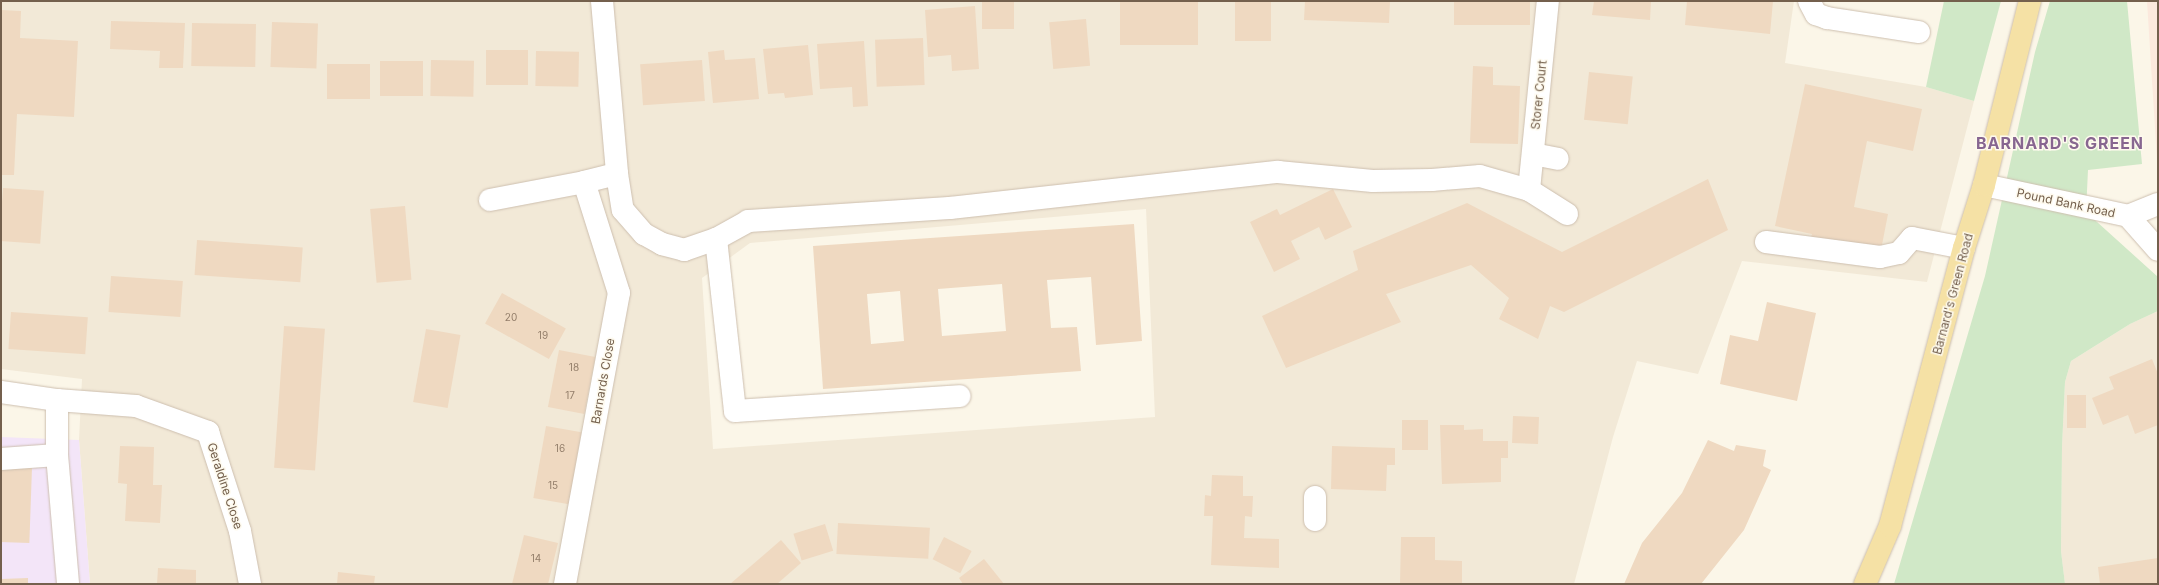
<!DOCTYPE html>
<html>
<head>
<meta charset="utf-8">
<style>
  body { margin:0 }
  #map { position:relative; width:2159px; height:585px; overflow:hidden; background:#fbf6e8; font-family:Inter,sans-serif }
  div>[style] { position:absolute }
  [style*='--x'] { left:calc(var(--x)*1px); top:calc(var(--y)*1px); width:calc(var(--w)*1px); rotate:calc(var(--a)*1deg) }
  .residential>* { inset:0; background:#f2e9d7 }
  .commercial>* { inset:0; background:#fbe9dd }
  .education>* { inset:0; background:#f3e5f8 }
  .green>* { inset:0; background:#d0e8c7 }
  .building>* { inset:0; background:#efd9c1; transform-origin:0 0 }
  .roads { filter:drop-shadow(0 0 1px #cdbfaf) drop-shadow(0 0 1px #cdbfaf) }
  .minor>* { height:22px; margin:-11px; padding:0 11px; transform-origin:11px; border-radius:11px; background:#fff }
  .major>* { height:22px; margin:-11px; padding:0 11px; transform-origin:11px; border-radius:11px; background:#f5e1a5 }
  span { translate:-50% -50%; white-space:nowrap; text-align:center; line-height:1.15; -webkit-text-stroke:3px #fefaee; paint-order:stroke }
  .number-label { font-size:10px; color:#937e6a }
  .number-label span { -webkit-text-stroke-width:0 }
  .street-label { font-size:12px; color:#74604d }
  .district-label { font-size:16px; color:#876690; font-weight:700; letter-spacing:1px }
  .frame { position:absolute; inset:0; border:2px solid #74604d; pointer-events:none }
</style>
</head>
<body>
<div id="map">
  <div class="residential">
    <i style="clip-path:polygon(evenodd,1px 1px,1794px 1px,1785px 63px,1926px 87px,1974px 101px,1927px 282px,1742px 261px,1698px 374px,1637px 361px,1613px 437px,1574px 584px,90px 584px,79px 440px,82px 379px,1px 369px,1px 1px,1146px 209px,1155px 417px,713px 449px,702px 278px,750px 243px,1146px 209px)"></i>
    <i style="clip-path:polygon(2158px 311px,2158px 584px,2065px 584px,2061px 551px,2062px 447px,2065px 382px,2071px 361px,2130px 324px)"></i>
  </div>
  <div class="commercial">
    <i style="clip-path:polygon(2147px 1px,2158px 1px,2158px 176px)"></i>
  </div>
  <div class="education">
    <i style="clip-path:polygon(1px 437px,79px 440px,90px 584px,1px 584px)"></i>
  </div>
  <div class="green">
    <i style="clip-path:polygon(1944px 1px,2001px 1px,1974px 101px,1926px 87px)"></i>
    <i style="clip-path:polygon(2050px 1px,2127px 1px,2142px 164px,2088px 170px,2086px 212px,2158px 277px,2158px 311px,2130px 324px,2071px 361px,2065px 382px,2062px 447px,2061px 551px,2065px 584px,1894px 584px,1985px 276px,2035px 52px)"></i>
  </div>
  <div class="building">
    <i style="left:982px;top:1px;width:32px;height:28px"></i>
    <i style="left:1120px;top:1px;width:78px;height:44px"></i>
    <i style="left:1235px;top:1px;width:36px;height:40px"></i>
    <i style="clip-path:polygon(1305px 1px,1390px 1px,1389px 23px,1304px 20px)"></i>
    <i style="left:1454px;top:1px;width:76px;height:24px"></i>
    <i style="clip-path:polygon(1594px 1px,1651px 1px,1650px 20px,1592px 15px)"></i>
    <i style="clip-path:polygon(1687px 1px,1773px 1px,1770px 34px,1685px 25px)"></i>
    <i style="clip-path:polygon(975px 6px,979px 69px,952px 71px,951px 55px,928px 57px,925px 10px)"></i>
    <i style="clip-path:polygon(1px 10px,21px 11px,20px 38px,78px 41px,74px 117px,17px 114px,14px 175px,1px 175px)"></i>
    <i style="left:1086px;top:19px;width:47px;height:37px;rotate:85deg"></i>
    <i style="clip-path:polygon(111px 21px,185px 23px,183px 68px,159px 68px,160px 51px,110px 49px)"></i>
    <i style="left:272px;top:22px;width:46px;height:45px;rotate:2deg"></i>
    <i style="left:192px;top:23px;width:64px;height:43px;rotate:1deg"></i>
    <i style="left:923px;top:38px;width:47px;height:48px;rotate:88deg"></i>
    <i style="clip-path:polygon(864px 41px,868px 106px,853px 107px,852px 87px,820px 89px,817px 44px)"></i>
    <i style="clip-path:polygon(808px 45px,813px 95px,785px 98px,784px 93px,768px 94px,763px 49px)"></i>
    <i style="left:486px;top:50px;width:42px;height:35px"></i>
    <i style="clip-path:polygon(724px 50px,725px 60px,755px 58px,759px 99px,713px 103px,708px 52px)"></i>
    <i style="left:536px;top:51px;width:43px;height:35px;rotate:1deg"></i>
    <i style="left:431px;top:60px;width:43px;height:36px;rotate:1deg"></i>
    <i style="left:702px;top:60px;width:41px;height:62px;rotate:86deg"></i>
    <i style="left:380px;top:61px;width:43px;height:35px"></i>
    <i style="left:327px;top:64px;width:43px;height:35px"></i>
    <i style="clip-path:polygon(1473px 66px,1493px 67px,1493px 85px,1520px 86px,1518px 144px,1470px 143px)"></i>
    <i style="left:1589px;top:72px;width:44px;height:48px;rotate:6deg"></i>
    <i style="clip-path:polygon(1805px 84px,1922px 109px,1913px 151px,1867px 141px,1854px 207px,1888px 214px,1881px 250px,1810px 241px,1812px 234px,1775px 226px)"></i>
    <i style="clip-path:polygon(1708px 179px,1728px 230px,1564px 312px,1550px 306px,1538px 339px,1499px 319px,1509px 298px,1471px 265px,1386px 294px,1401px 322px,1286px 368px,1262px 316px,1358px 270px,1353px 251px,1467px 203px,1562px 252px)"></i>
    <i style="left:3px;top:188px;width:41px;height:53px;rotate:4deg"></i>
    <i style="clip-path:polygon(1333px 189px,1352px 227px,1325px 240px,1319px 227px,1291px 241px,1300px 259px,1274px 272px,1250px 222px,1277px 209px,1280px 215px)"></i>
    <i style="left:405px;top:206px;width:74px;height:35px;rotate:85deg"></i>
    <i style="clip-path:polygon(evenodd,1134px 224px,1142px 341px,1096px 345px,1091px 277px,1047px 280px,1051px 328px,1077px 327px,1081px 371px,823px 389px,813px 246px,1134px 224px,1002px 284px,1006px 331px,942px 336px,938px 289px,1002px 284px,1134px 224px,900px 291px,904px 341px,871px 344px,867px 294px,900px 291px)"></i>
    <i style="left:197px;top:240px;width:106px;height:35px;rotate:4deg"></i>
    <i style="left:111px;top:276px;width:72px;height:36px;rotate:4deg"></i>
    <i style="left:502px;top:293px;width:73px;height:35px;rotate:29deg"></i>
    <i style="clip-path:polygon(1767px 302px,1816px 313px,1797px 401px,1720px 384px,1730px 335px,1758px 341px)"></i>
    <i style="left:11px;top:312px;width:77px;height:37px;rotate:4deg"></i>
    <i style="left:284px;top:326px;width:41px;height:142px;rotate:4deg"></i>
    <i style="left:426px;top:329px;width:35px;height:74px;rotate:10deg"></i>
    <i style="left:559px;top:350px;width:37px;height:58px;rotate:11deg"></i>
    <i style="clip-path:polygon(2152px 359px,2158px 374px,2158px 425px,2135px 434px,2128px 415px,2103px 425px,2092px 398px,2114px 389px,2109px 377px)"></i>
    <i style="left:2067px;top:395px;width:19px;height:33px"></i>
    <i style="left:1513px;top:416px;width:26px;height:27px;rotate:2deg"></i>
    <i style="left:1402px;top:420px;width:26px;height:30px"></i>
    <i style="clip-path:polygon(1440px 425px,1464px 425px,1464px 430px,1483px 429px,1483px 441px,1508px 441px,1508px 458px,1501px 458px,1501px 482px,1442px 484px)"></i>
    <i style="left:546px;top:426px;width:36px;height:73px;rotate:10deg"></i>
    <i style="clip-path:polygon(1708px 440px,1734px 451px,1736px 445px,1766px 450px,1763px 466px,1771px 470px,1744px 530px,1701px 584px,1624px 584px,1642px 543px,1682px 493px)"></i>
    <i style="clip-path:polygon(120px 446px,154px 447px,153px 485px,162px 485px,160px 523px,125px 521px,127px 484px,118px 483px)"></i>
    <i style="clip-path:polygon(1332px 446px,1395px 448px,1395px 465px,1387px 465px,1386px 491px,1331px 489px)"></i>
    <i style="left:1px;top:467px;width:31px;height:75px;rotate:2deg"></i>
    <i style="clip-path:polygon(1212px 475px,1243px 476px,1243px 496px,1253px 496px,1252px 517px,1245px 516px,1244px 538px,1279px 539px,1279px 568px,1211px 565px,1213px 516px,1204px 516px,1205px 495px,1211px 496px)"></i>
    <i style="left:838px;top:523px;width:92px;height:31px;rotate:3deg"></i>
    <i style="left:825px;top:524px;width:28px;height:33px;rotate:73deg"></i>
    <i style="clip-path:polygon(524px 535px,558px 543px,548px 584px,512px 584px)"></i>
    <i style="left:944px;top:537px;width:31px;height:25px;rotate:27deg"></i>
    <i style="clip-path:polygon(1401px 537px,1435px 537px,1435px 560px,1462px 561px,1462px 584px,1400px 584px)"></i>
    <i style="clip-path:polygon(781px 540px,801px 563px,777px 584px,730px 584px)"></i>
    <i style="clip-path:polygon(2158px 558px,2158px 584px,2100px 584px,2098px 567px)"></i>
    <i style="clip-path:polygon(984px 559px,1004px 584px,963px 584px,959px 578px)"></i>
    <i style="clip-path:polygon(158px 568px,196px 570px,196px 584px,157px 584px)"></i>
    <i style="clip-path:polygon(338px 572px,375px 576px,374px 584px,337px 584px)"></i>
    <i style="clip-path:polygon(28px 578px,28px 584px,1px 584px,1px 579px)"></i>
  </div>
  <div class="roads">
    <div class="minor">
      <i style="--x:602;--y:1;--w:174;--a:85"></i>
      <i style="--x:617;--y:174;--w:36;--a:81"></i>
      <i style="--x:623;--y:210;--w:32;--a:49"></i>
      <i style="--x:644;--y:234;--w:21;--a:29"></i>
      <i style="--x:662;--y:244;--w:23;--a:15"></i>
      <i style="--x:684;--y:250;--w:34;--a:-19"></i>
      <i style="--x:716;--y:239;--w:37;--a:-29"></i>
      <i style="--x:748;--y:221;--w:202;--a:-3.7"></i>
      <i style="--x:950;--y:208;--w:330;--a:-6.3"></i>
      <i style="--x:1278;--y:172;--w:95;--a:5.4"></i>
      <i style="--x:1373;--y:181;--w:59;--a:-1"></i>
      <i style="--x:1432;--y:180;--w:48;--a:-4.8"></i>
      <i style="--x:1480;--y:176;--w:51;--a:15.9"></i>
      <i style="--x:1529;--y:190;--w:45;--a:32.3"></i>
      <i style="--x:1809;--y:1;--w:15;--a:62"></i>
      <i style="--x:1816;--y:14;--w:12;--a:20"></i>
      <i style="--x:1827;--y:18;--w:93;--a:8.7"></i>
      <i style="--x:1533;--y:154;--w:25;--a:11"></i>
      <i style="--x:1984;--y:185;--w:147;--a:12.1"></i>
      <i style="--x:2128;--y:216;--w:45;--a:48.6"></i>
      <i style="--x:1529;--y:190;--w:190;--a:-84.3"></i>
      <i style="--x:490;--y:200;--w:96;--a:-10.8"></i>
      <i style="--x:2128;--y:216;--w:32;--a:-22"></i>
      <i style="--x:716;--y:239;--w:173;--a:83.7"></i>
      <i style="--x:735;--y:411;--w:225;--a:-3.8"></i>
      <i style="--x:1766;--y:242;--w:115;--a:7.5"></i>
      <i style="--x:1880;--y:257;--w:19;--a:-12"></i>
      <i style="--x:1899;--y:253;--w:20;--a:-49"></i>
      <i style="--x:1912;--y:238;--w:53;--a:10.9"></i>
      <i style="--x:1;--y:392;--w:57;--a:8.1"></i>
      <i style="--x:57;--y:400;--w:79;--a:4.3"></i>
      <i style="--x:136;--y:406;--w:77;--a:19.9"></i>
      <i style="--x:208;--y:432;--w:104;--a:72.1"></i>
      <i style="--x:240;--y:531;--w:54;--a:79.3"></i>
      <i style="--x:57;--y:400;--w:55;--a:90"></i>
      <i style="--x:57;--y:455;--w:129;--a:85.1"></i>
      <i style="--x:1;--y:459;--w:56;--a:-4.1"></i>
      <i style="--x:1315;--y:497;--w:23;--a:90"></i>
      <i style="--x:565;--y:584;--w:296;--a:-79.5"></i>
      <i style="--x:619;--y:293;--w:116;--a:-107.5"></i>
      <i style="--x:584;--y:182;--w:34;--a:-14"></i>
    </div>
    <div class="major">
      <i style="--x:1865;--y:584;--w:63;--a:-66.7"></i>
      <i style="--x:1890;--y:526;--w:288;--a:-75.1"></i>
      <i style="--x:1964;--y:248;--w:66;--a:-72.4"></i>
      <i style="--x:1984;--y:185;--w:190;--a:-76"></i>
    </div>
  </div>
  <div class="number-label">
    <span style="left:511px;top:318px">20</span>
    <span style="left:543px;top:336px">19</span>
    <span style="left:574px;top:368px">18</span>
    <span style="left:570px;top:396px">17</span>
    <span style="left:560px;top:449px">16</span>
    <span style="left:553px;top:486px">15</span>
    <span style="left:536px;top:559px">14</span>
  </div>
  <div class="street-label">
    <span style="left:1539px;top:95px;rotate:-84deg">Storer Court</span>
    <span style="left:2066px;top:203px;rotate:12deg">Pound Bank Road</span>
    <span style="left:1953px;top:294px;rotate:-75deg">Barnard's Green Road</span>
    <span style="left:603px;top:381px;rotate:-80deg">Barnards Close</span>
    <span style="left:225px;top:486px;rotate:72deg">Geraldine Close</span>
  </div>
  <div class="district-label">
    <span style="left:2060px;top:143px">BARNARD'S GREEN</span>
  </div>
  <div class="frame"></div>
</div>
</body>
</html>
